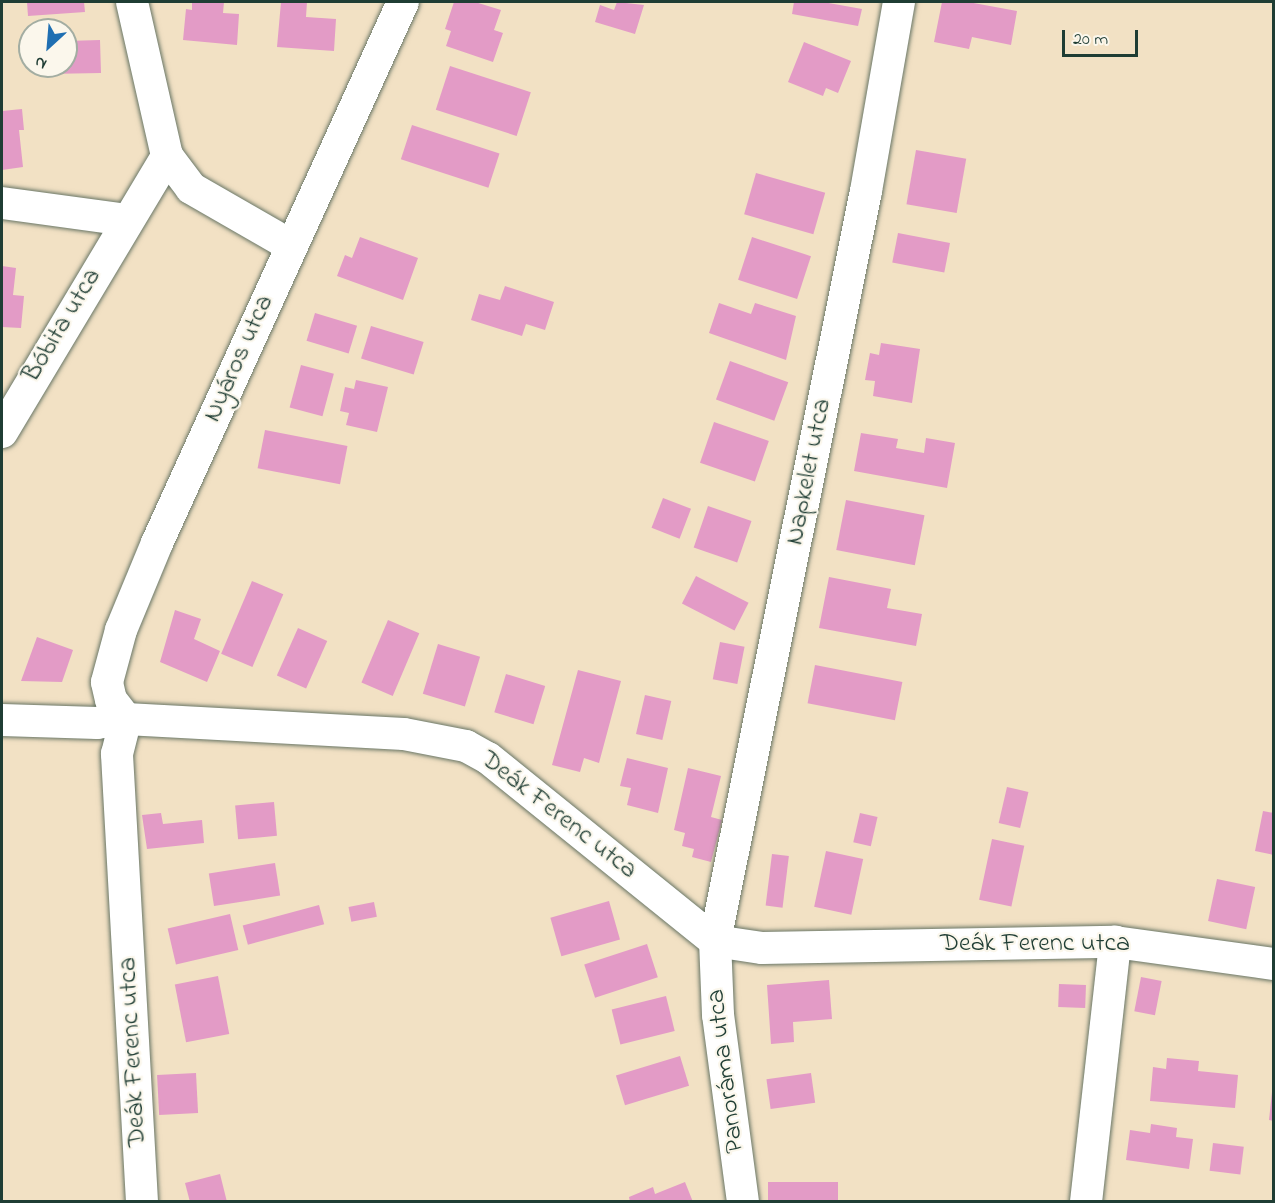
<!DOCTYPE html>
<html>
<head>
<meta charset="utf-8">
<style>
  body { margin:0 }
  #map { position:relative; width:1275px; height:1203px; overflow:hidden; background:#f2e1c4; font-family:"Indie Flower",sans-serif }
  div>[style] { position:absolute }
  [style*='--x'] { left:calc(var(--x)*1px); top:calc(var(--y)*1px); width:calc(var(--w)*1px); rotate:calc(var(--a)*1deg) }
  .building>* { inset:0; background:#e39bc6; transform-origin:0 0 }
  .roads { filter:drop-shadow(0 0 2px #697666) drop-shadow(0 0 2px #697666) }
  .minor>* { height:32px; margin:-16px; padding:0 16px; transform-origin:16px; border-radius:16px; background:#fff }
  span { translate:-50% -50%; white-space:nowrap; text-align:center; line-height:1.15; -webkit-text-stroke:4.5px #fbf7ec; paint-order:stroke }
  .street-label { font-size:26px; color:#1f3d34 }
  .frame { position:absolute; inset:0; border:3px solid #1f3d34; pointer-events:none }
  .north { position:absolute; left:18px; top:18px; width:60px; height:60px; box-sizing:border-box; background:#fbf7ec; border:2px solid #a3ada2; border-radius:50%; rotate:206deg; font-size:16px; font-weight:700; line-height:24px; text-align:center; color:#1f3d34 }
  .north::after { content:''; display:block; margin:auto; width:21px; height:27px; background:#1f6fb2; clip-path:polygon(50% 0,100% 100%,50% 72%,0 100%) }
  .scale { position:absolute; left:1062px; top:30px; width:76px; height:27px; box-sizing:border-box; border:3px solid #1f3d34; border-top:0; padding-left:8px; font-size:18px; line-height:21px; white-space:nowrap; color:#1f3d34; -webkit-text-stroke:4px #fbf7ec; paint-order:stroke }
</style>
</head>
<body>
<div id="map">
  <div class="building">
    <i style="clip-path:polygon(27px 2px,84px 2px,85px 12px,28px 16px)"></i>
    <i style="clip-path:polygon(192px 2px,224px 2px,223px 13px,239px 14px,237px 45px,183px 40px,186px 9px,192px 10px)"></i>
    <i style="clip-path:polygon(281px 2px,307px 2px,306px 17px,336px 19px,334px 51px,277px 47px)"></i>
    <i style="clip-path:polygon(454px 2px,475px 2px,501px 10px,494px 30px,503px 33px,493px 62px,446px 46px,451px 31px,445px 29px)"></i>
    <i style="clip-path:polygon(617px 2px,644px 5px,635px 34px,595px 22px,600px 5px,614px 10px)"></i>
    <i style="clip-path:polygon(794px 2px,823px 2px,862px 9px,858px 26px,792px 14px)"></i>
    <i style="clip-path:polygon(942px 2px,968px 2px,1017px 11px,1011px 45px,972px 37px,969px 49px,934px 42px)"></i>
    <i style="clip-path:polygon(100px 40px,101px 73px,47px 74px,47px 66px,66px 66px,66px 41px)"></i>
    <i style="clip-path:polygon(804px 42px,851px 61px,838px 93px,826px 88px,823px 96px,788px 82px)"></i>
    <i style="left:450px;top:66px;width:85px;height:46px;rotate:18deg"></i>
    <i style="clip-path:polygon(22px 109px,24px 130px,19px 130px,23px 167px,2px 170px,2px 111px)"></i>
    <i style="left:412px;top:125px;width:92px;height:36px;rotate:18deg"></i>
    <i style="left:916px;top:150px;width:51px;height:55px;rotate:10deg"></i>
    <i style="left:756px;top:173px;width:72px;height:43px;rotate:16deg"></i>
    <i style="left:898px;top:233px;width:53px;height:30px;rotate:11deg"></i>
    <i style="clip-path:polygon(360px 237px,418px 258px,403px 300px,337px 276px,345px 255px,352px 258px)"></i>
    <i style="left:752px;top:237px;width:62px;height:45px;rotate:18deg"></i>
    <i style="clip-path:polygon(2px 266px,16px 268px,13px 295px,24px 296px,21px 328px,2px 327px)"></i>
    <i style="clip-path:polygon(505px 286px,554px 302px,545px 330px,526px 324px,522px 336px,471px 320px,479px 294px,500px 300px)"></i>
    <i style="clip-path:polygon(719px 303px,751px 314px,755px 303px,796px 316px,786px 360px,709px 333px)"></i>
    <i style="left:315px;top:313px;width:44px;height:29px;rotate:17deg"></i>
    <i style="left:371px;top:326px;width:55px;height:34px;rotate:17deg"></i>
    <i style="clip-path:polygon(881px 343px,920px 349px,912px 403px,873px 396px,875px 381px,865px 380px,870px 353px,879px 355px)"></i>
    <i style="left:730px;top:361px;width:62px;height:41px;rotate:20deg"></i>
    <i style="left:301px;top:365px;width:34px;height:44px;rotate:15deg"></i>
    <i style="clip-path:polygon(356px 380px,388px 387px,377px 432px,346px 425px,349px 413px,340px 411px,345px 387px,354px 389px)"></i>
    <i style="left:714px;top:422px;width:58px;height:43px;rotate:19deg"></i>
    <i style="left:265px;top:430px;width:84px;height:39px;rotate:11deg"></i>
    <i style="clip-path:polygon(861px 433px,898px 439px,896px 448px,924px 453px,926px 438px,955px 443px,947px 488px,854px 471px)"></i>
    <i style="left:663px;top:498px;width:30px;height:32px;rotate:21deg"></i>
    <i style="left:846px;top:500px;width:80px;height:51px;rotate:11deg"></i>
    <i style="left:708px;top:506px;width:46px;height:44px;rotate:19deg"></i>
    <i style="left:696px;top:576px;width:59px;height:31px;rotate:27deg"></i>
    <i style="clip-path:polygon(829px 577px,891px 589px,887px 608px,922px 614px,916px 646px,819px 628px)"></i>
    <i style="left:252px;top:581px;width:34px;height:79px;rotate:23deg"></i>
    <i style="clip-path:polygon(175px 610px,201px 619px,194px 639px,220px 651px,207px 682px,160px 662px)"></i>
    <i style="left:388px;top:620px;width:34px;height:68px;rotate:23deg"></i>
    <i style="left:298px;top:628px;width:32px;height:52px;rotate:24deg"></i>
    <i style="clip-path:polygon(37px 637px,73px 650px,62px 682px,21px 681px)"></i>
    <i style="left:720px;top:642px;width:25px;height:38px;rotate:11deg"></i>
    <i style="left:438px;top:644px;width:44px;height:52px;rotate:17deg"></i>
    <i style="left:815px;top:665px;width:89px;height:39px;rotate:11deg"></i>
    <i style="clip-path:polygon(578px 670px,621px 681px,599px 763px,584px 758px,580px 772px,552px 765px)"></i>
    <i style="left:506px;top:674px;width:41px;height:40px;rotate:17deg"></i>
    <i style="left:645px;top:695px;width:27px;height:40px;rotate:13deg"></i>
    <i style="clip-path:polygon(627px 758px,668px 768px,658px 813px,627px 805px,631px 788px,620px 786px)"></i>
    <i style="clip-path:polygon(688px 768px,721px 776px,711px 817px,722px 820px,711px 862px,692px 857px,694px 849px,682px 846px,685px 833px,674px 830px)"></i>
    <i style="left:1007px;top:787px;width:22px;height:37px;rotate:13deg"></i>
    <i style="left:274px;top:802px;width:34px;height:39px;rotate:85deg"></i>
    <i style="clip-path:polygon(1263px 811px,1274px 813px,1274px 855px,1255px 851px)"></i>
    <i style="clip-path:polygon(161px 813px,163px 824px,202px 820px,204px 843px,147px 849px,142px 815px)"></i>
    <i style="left:860px;top:813px;width:18px;height:30px;rotate:13deg"></i>
    <i style="left:992px;top:839px;width:33px;height:62px;rotate:12deg"></i>
    <i style="left:826px;top:851px;width:38px;height:57px;rotate:12deg"></i>
    <i style="left:772px;top:854px;width:17px;height:52px;rotate:7deg"></i>
    <i style="left:275px;top:863px;width:33px;height:67px;rotate:81deg"></i>
    <i style="left:1217px;top:879px;width:39px;height:43px;rotate:12deg"></i>
    <i style="left:609px;top:901px;width:40px;height:61px;rotate:74deg"></i>
    <i style="left:374px;top:902px;width:15px;height:26px;rotate:79deg"></i>
    <i style="left:319px;top:905px;width:20px;height:79px;rotate:75deg"></i>
    <i style="left:230px;top:914px;width:37px;height:64px;rotate:77deg"></i>
    <i style="left:647px;top:944px;width:35px;height:66px;rotate:72deg"></i>
    <i style="left:218px;top:976px;width:59px;height:44px;rotate:79deg"></i>
    <i style="left:1141px;top:977px;width:21px;height:35px;rotate:11deg"></i>
    <i style="clip-path:polygon(829px 980px,832px 1019px,793px 1022px,794px 1042px,771px 1044px,767px 985px)"></i>
    <i style="left:1059px;top:984px;width:27px;height:23px;rotate:2deg"></i>
    <i style="left:666px;top:996px;width:36px;height:56px;rotate:76deg"></i>
    <i style="left:680px;top:1056px;width:31px;height:67px;rotate:73deg"></i>
    <i style="clip-path:polygon(1167px 1058px,1199px 1061px,1198px 1071px,1238px 1075px,1235px 1108px,1150px 1101px,1153px 1067px,1166px 1069px)"></i>
    <i style="left:196px;top:1073px;width:40px;height:39px;rotate:87deg"></i>
    <i style="left:811px;top:1073px;width:30px;height:45px;rotate:82deg"></i>
    <i style="clip-path:polygon(1272px 1092px,1274px 1092px,1274px 1121px,1269px 1120px)"></i>
    <i style="clip-path:polygon(1151px 1124px,1177px 1128px,1176px 1137px,1193px 1139px,1189px 1169px,1126px 1160px,1130px 1130px,1150px 1133px)"></i>
    <i style="left:1213px;top:1143px;width:31px;height:28px;rotate:7deg"></i>
    <i style="clip-path:polygon(220px 1174px,227px 1202px,190px 1202px,185px 1183px)"></i>
    <i style="clip-path:polygon(685px 1182px,693px 1202px,630px 1202px,629px 1197px,653px 1187px,655px 1194px)"></i>
    <i style="left:768px;top:1182px;width:70px;height:20px"></i>
  </div>
  <div class="roads">
    <div class="minor">
      <i style="--x:132;--y:2;--w:158;--a:77.2"></i>
      <i style="--x:167;--y:156;--w:40;--a:53"></i>
      <i style="--x:191;--y:188;--w:116;--a:29.9"></i>
      <i style="--x:2;--y:203;--w:125;--a:7.8"></i>
      <i style="--x:2;--y:432;--w:322;--a:-59.1"></i>
      <i style="--x:2;--y:720;--w:95;--a:1.8"></i>
      <i style="--x:97;--y:723;--w:29;--a:-8"></i>
      <i style="--x:126;--y:719;--w:24;--a:-128"></i>
      <i style="--x:111;--y:700;--w:18;--a:-103"></i>
      <i style="--x:107;--y:682;--w:54;--a:-74.9"></i>
      <i style="--x:121;--y:630;--w:94;--a:-67.5"></i>
      <i style="--x:157;--y:543;--w:594;--a:-65.55"></i>
      <i style="--x:142;--y:1202;--w:449;--a:-93.2"></i>
      <i style="--x:117;--y:754;--w:36;--a:-76"></i>
      <i style="--x:126;--y:719;--w:278;--a:3.1"></i>
      <i style="--x:404;--y:734;--w:63;--a:11"></i>
      <i style="--x:466;--y:746;--w:25;--a:29"></i>
      <i style="--x:488;--y:758;--w:292;--a:38.9"></i>
      <i style="--x:715;--y:941;--w:48;--a:8.5"></i>
      <i style="--x:762;--y:948;--w:353;--a:-1"></i>
      <i style="--x:1115;--y:942;--w:161;--a:7.9"></i>
      <i style="--x:743;--y:1202;--w:189;--a:-97.6"></i>
      <i style="--x:718;--y:1015;--w:74;--a:-92.3"></i>
      <i style="--x:715;--y:941;--w:765;--a:-78.62"></i>
      <i style="--x:866;--y:191;--w:192;--a:-80.1"></i>
      <i style="--x:1086;--y:1202;--w:262;--a:-83.6"></i>
    </div>
  </div>
  <div class="street-label">
    <span style="left:63px;top:326px;rotate:-59deg">Bóbita utca</span>
    <span style="left:240px;top:359px;rotate:-66deg">Nyáros utca</span>
    <span style="left:810px;top:472px;rotate:-79deg">Napkelet utca</span>
    <span style="left:558px;top:816px;rotate:38deg">Deák Ferenc utca</span>
    <span style="left:1035px;top:945px">Deák Ferenc utca</span>
    <span style="left:134px;top:1052px;rotate:-93deg">Deák Ferenc utca</span>
    <span style="left:727px;top:1071px;rotate:-97deg">Panoráma utca</span>
  </div>
  <div class="frame"></div>
  <div class="north">N</div>
  <div class="scale">20 m</div>
</div>
</body>
</html>
